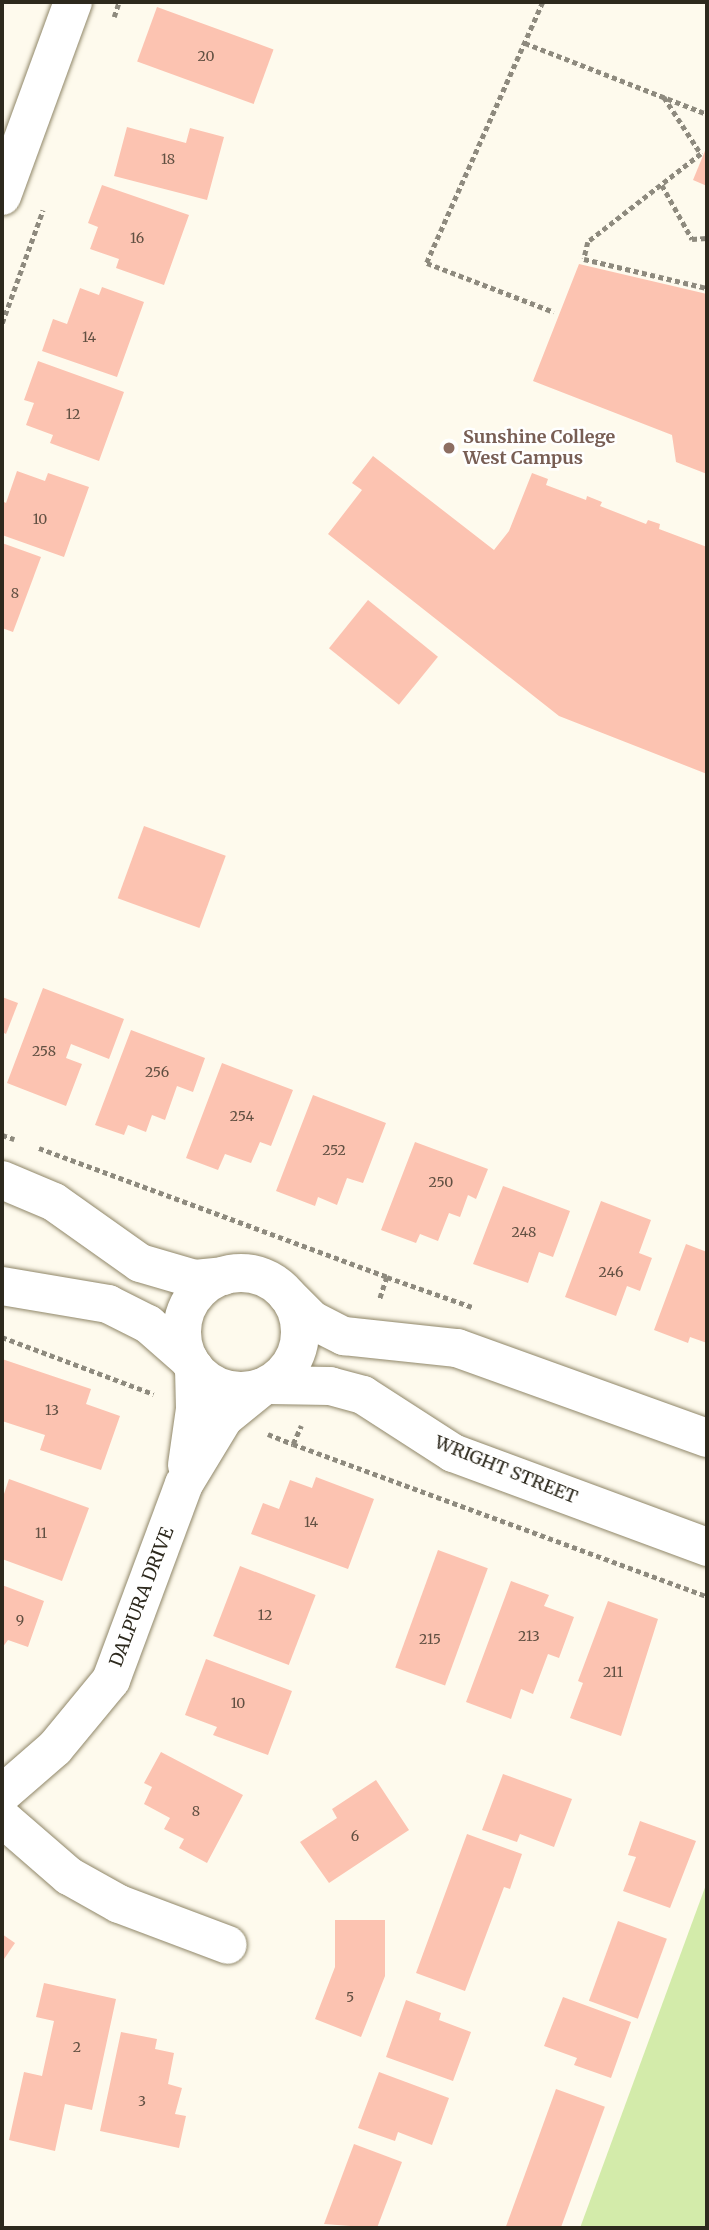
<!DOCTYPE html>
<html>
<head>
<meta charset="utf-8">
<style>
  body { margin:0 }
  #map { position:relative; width:709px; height:2230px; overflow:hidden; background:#fefaed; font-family:Merriweather,serif }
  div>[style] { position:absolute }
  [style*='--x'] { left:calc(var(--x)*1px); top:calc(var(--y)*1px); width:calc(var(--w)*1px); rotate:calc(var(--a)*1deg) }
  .green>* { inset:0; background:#d3ebaa }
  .building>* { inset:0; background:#fcc3b1; transform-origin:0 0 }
  .path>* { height:4.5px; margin-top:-2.25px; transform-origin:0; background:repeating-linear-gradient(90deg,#8e8a7e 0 5px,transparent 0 8.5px) }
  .roads { filter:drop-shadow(0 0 2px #908769) drop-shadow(0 0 2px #908769) }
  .minor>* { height:38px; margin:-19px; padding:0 19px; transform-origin:19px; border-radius:19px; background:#fff }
  .tertiary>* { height:38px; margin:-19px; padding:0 19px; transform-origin:19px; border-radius:19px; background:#fff }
  .tertiary>.ring { margin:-19px; padding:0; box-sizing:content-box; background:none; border:38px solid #fff; border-radius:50% }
  .dots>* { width:19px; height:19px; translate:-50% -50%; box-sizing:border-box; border:4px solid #fff; border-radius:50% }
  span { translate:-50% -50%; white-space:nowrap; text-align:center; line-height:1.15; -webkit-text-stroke:5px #fff; paint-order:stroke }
  .number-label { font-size:14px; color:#615042 }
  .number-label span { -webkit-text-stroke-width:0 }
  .education-label { font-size:18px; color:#785e54; font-weight:700 }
  .left { translate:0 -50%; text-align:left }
  .street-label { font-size:18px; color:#2d291d }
  .frame { position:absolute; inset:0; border:4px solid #2d291d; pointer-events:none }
</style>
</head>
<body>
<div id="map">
  <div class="green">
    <i style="clip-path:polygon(707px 1882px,707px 2228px,580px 2228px)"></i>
  </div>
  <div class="building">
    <i style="left:157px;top:7px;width:124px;height:58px;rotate:20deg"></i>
    <i style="clip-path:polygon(127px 127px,186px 143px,190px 128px,224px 137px,207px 200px,114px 176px)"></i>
    <i style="clip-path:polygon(707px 146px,707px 186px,693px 180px)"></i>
    <i style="clip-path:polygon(102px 185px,189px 215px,164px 285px,116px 268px,119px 259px,90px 249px,98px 227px,88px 223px)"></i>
    <i style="clip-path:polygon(579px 264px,707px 294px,707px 474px,676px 462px,672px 435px,533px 381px)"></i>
    <i style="clip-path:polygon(102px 287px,144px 302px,117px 377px,42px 351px,53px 319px,67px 324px,80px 288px,99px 295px)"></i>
    <i style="clip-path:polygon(38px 361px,124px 392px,99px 461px,50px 443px,53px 435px,26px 425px,34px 403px,24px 400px)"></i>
    <i style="clip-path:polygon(373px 456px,494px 550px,509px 531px,532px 473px,548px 479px,546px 485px,586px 500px,587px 496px,602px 502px,600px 506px,646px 524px,648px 520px,660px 524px,659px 529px,707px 547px,707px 774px,559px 716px,328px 534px,362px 490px,352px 483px)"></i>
    <i style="clip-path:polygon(17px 471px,45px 481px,48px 473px,89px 487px,64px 557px,2px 535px,2px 501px,6px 503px)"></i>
    <i style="clip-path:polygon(2px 543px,41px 557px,13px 632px,2px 628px)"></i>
    <i style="left:368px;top:600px;width:90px;height:62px;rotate:39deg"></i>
    <i style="left:144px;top:826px;width:87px;height:77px;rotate:20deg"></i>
    <i style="clip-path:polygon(43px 988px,124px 1019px,109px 1059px,71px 1044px,66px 1058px,82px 1064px,66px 1106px,7px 1083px)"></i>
    <i style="clip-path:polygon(2px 997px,18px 1003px,6px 1034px,2px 1032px)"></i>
    <i style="clip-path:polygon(131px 1030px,205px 1058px,193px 1092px,177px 1086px,165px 1120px,152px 1115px,146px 1132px,128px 1125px,124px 1135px,95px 1125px)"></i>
    <i style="clip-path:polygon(222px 1063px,293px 1090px,271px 1146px,260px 1142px,251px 1163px,225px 1154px,218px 1170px,186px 1158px)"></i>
    <i style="clip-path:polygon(313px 1095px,386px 1123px,363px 1183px,347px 1178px,337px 1205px,318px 1197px,315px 1206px,276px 1191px)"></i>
    <i style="clip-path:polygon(415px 1142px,488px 1169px,476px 1199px,468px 1195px,460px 1217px,449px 1213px,438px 1241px,420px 1234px,416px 1243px,381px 1230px)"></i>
    <i style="clip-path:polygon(503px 1186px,570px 1211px,553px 1257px,539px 1252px,528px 1283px,473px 1264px)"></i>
    <i style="clip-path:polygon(601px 1201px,651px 1220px,639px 1253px,652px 1258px,640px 1291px,627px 1286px,616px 1316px,565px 1297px)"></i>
    <i style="clip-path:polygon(686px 1244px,707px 1252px,707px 1343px,690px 1337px,688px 1343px,654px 1330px)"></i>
    <i style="clip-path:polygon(2px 1359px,91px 1389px,86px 1404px,120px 1416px,101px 1470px,40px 1450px,45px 1435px,2px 1421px)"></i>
    <i style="clip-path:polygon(316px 1477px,374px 1499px,348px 1569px,251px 1534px,263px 1503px,279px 1509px,290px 1480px,312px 1488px)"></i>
    <i style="clip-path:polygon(9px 1479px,89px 1508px,62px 1581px,2px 1559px,2px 1500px)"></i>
    <i style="left:438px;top:1550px;width:53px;height:125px;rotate:20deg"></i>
    <i style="left:240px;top:1566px;width:81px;height:75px;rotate:21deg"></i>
    <i style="clip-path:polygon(511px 1581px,549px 1595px,544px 1606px,574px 1617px,559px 1658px,548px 1654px,533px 1694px,521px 1689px,511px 1719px,466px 1702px)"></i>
    <i style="clip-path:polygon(2px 1585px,44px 1601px,28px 1647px,8px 1640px,2px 1648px)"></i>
    <i style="clip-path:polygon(608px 1601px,658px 1619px,621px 1736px,570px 1718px,583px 1683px,578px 1681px)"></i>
    <i style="clip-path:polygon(206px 1659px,292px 1691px,268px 1755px,213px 1735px,217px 1727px,185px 1715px)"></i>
    <i style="clip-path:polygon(161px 1752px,243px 1795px,207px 1863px,179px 1848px,184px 1839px,164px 1829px,170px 1818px,144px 1804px,152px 1787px,144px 1783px)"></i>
    <i style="clip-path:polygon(503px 1774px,572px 1799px,554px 1847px,520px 1834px,517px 1842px,482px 1830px)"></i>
    <i style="clip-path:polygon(376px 1780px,409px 1830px,329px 1883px,300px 1842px,337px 1818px,332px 1809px)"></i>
    <i style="clip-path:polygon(640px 1821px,696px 1841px,670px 1908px,623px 1891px,636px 1857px,628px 1855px)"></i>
    <i style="clip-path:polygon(467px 1834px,522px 1854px,510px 1889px,504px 1887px,465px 1991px,416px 1973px)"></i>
    <i style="clip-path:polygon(335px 1920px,385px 1920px,385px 1976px,361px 2037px,315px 2019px,335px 1967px)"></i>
    <i style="left:618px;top:1921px;width:52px;height:85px;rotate:20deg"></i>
    <i style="clip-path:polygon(2px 1934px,15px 1943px,2px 1962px)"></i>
    <i style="clip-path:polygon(44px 1983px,116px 1999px,92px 2110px,65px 2104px,55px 2151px,9px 2140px,24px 2072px,42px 2076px,54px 2021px,36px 2017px)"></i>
    <i style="clip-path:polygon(563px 1997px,631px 2022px,611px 2078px,574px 2065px,577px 2058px,544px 2046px)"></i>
    <i style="clip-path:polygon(406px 2000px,441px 2013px,439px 2020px,471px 2032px,453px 2081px,386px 2057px)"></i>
    <i style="clip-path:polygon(121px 2032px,157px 2039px,155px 2049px,174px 2053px,168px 2084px,182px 2088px,175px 2114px,186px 2116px,179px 2148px,100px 2131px)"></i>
    <i style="clip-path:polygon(379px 2072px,449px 2098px,432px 2145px,398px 2132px,395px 2141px,358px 2128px)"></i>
    <i style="left:556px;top:2089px;width:52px;height:148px;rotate:20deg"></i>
    <i style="clip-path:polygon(354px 2144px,402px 2162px,377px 2228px,324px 2224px)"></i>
  </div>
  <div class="path">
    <i style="--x:543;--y:2;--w:286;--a:114"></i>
    <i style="--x:427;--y:263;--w:136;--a:21.1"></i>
    <i style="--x:114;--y:17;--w:16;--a:-72"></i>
    <i style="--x:525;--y:43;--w:195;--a:21.3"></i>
    <i style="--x:664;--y:97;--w:68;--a:57"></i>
    <i style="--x:701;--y:154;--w:143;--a:142.1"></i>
    <i style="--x:588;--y:242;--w:17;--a:103"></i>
    <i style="--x:584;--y:259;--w:126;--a:13.3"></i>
    <i style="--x:662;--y:185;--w:62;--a:60.9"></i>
    <i style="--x:692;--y:239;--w:15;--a:-4"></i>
    <i style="--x:2;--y:323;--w:120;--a:-70.1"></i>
    <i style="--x:2;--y:1135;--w:13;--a:18"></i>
    <i style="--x:39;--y:1148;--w:371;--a:20.3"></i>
    <i style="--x:387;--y:1277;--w:25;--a:108"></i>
    <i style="--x:387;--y:1277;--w:90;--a:19.4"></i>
    <i style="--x:2;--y:1337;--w:162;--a:20.6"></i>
    <i style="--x:268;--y:1434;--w:27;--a:22"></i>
    <i style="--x:293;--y:1444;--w:20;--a:-66"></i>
    <i style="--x:293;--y:1444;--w:441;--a:20.2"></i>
  </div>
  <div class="roads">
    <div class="minor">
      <i style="--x:2;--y:196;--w:207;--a:-69.9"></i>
      <i style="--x:187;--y:1465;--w:57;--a:-81.9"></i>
      <i style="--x:195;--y:1409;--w:42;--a:-91.4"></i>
      <i style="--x:2;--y:1794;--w:70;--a:-41"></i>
      <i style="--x:55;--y:1748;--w:88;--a:-50.5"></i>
      <i style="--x:111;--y:1680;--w:209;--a:-69.6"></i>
      <i style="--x:184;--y:1484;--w:77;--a:-58.8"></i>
      <i style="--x:224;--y:1418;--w:48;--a:-39"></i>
      <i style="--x:2;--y:1818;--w:89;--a:40.9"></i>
      <i style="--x:69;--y:1876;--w:57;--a:29.2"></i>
      <i style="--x:119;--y:1904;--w:116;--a:20.6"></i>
    </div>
    <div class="tertiary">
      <i style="--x:2;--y:1180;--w:56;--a:22.9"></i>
      <i style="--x:54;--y:1202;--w:105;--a:35.3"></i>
      <i style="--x:140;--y:1263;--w:57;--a:16.2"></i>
      <i style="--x:195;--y:1279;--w:28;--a:-6"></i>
      <i class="ring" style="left:182px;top:1273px;width:80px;height:80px"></i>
      <i style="--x:2;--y:1286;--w:108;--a:9.6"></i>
      <i style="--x:108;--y:1304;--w:45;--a:26.6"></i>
      <i style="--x:148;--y:1324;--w:55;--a:41.3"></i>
      <i style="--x:287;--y:1295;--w:35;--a:45"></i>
      <i style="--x:312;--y:1320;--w:36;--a:27"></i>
      <i style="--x:344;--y:1336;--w:114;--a:6.1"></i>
      <i style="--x:457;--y:1348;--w:266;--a:19.8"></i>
      <i style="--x:269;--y:1385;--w:61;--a:0.9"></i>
      <i style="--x:330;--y:1386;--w:34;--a:15"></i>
      <i style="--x:363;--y:1395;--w:107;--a:32.8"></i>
      <i style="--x:453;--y:1453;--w:271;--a:20.3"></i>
    </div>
  </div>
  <div class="dots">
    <i style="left:449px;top:448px;background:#8d6e63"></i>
  </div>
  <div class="number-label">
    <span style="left:206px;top:56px">20</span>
    <span style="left:168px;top:159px">18</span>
    <span style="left:137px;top:238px">16</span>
    <span style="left:89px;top:337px">14</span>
    <span style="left:73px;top:414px">12</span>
    <span style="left:40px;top:519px">10</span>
    <span style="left:15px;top:593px">8</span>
    <span style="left:44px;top:1051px">258</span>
    <span style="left:157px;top:1072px">256</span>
    <span style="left:242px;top:1116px">254</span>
    <span style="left:334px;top:1150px">252</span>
    <span style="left:441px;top:1182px">250</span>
    <span style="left:524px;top:1232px">248</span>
    <span style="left:611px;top:1272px">246</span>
    <span style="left:52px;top:1410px">13</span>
    <span style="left:311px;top:1522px">14</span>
    <span style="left:41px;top:1533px">11</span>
    <span style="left:265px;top:1615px">12</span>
    <span style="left:20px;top:1620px">9</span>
    <span style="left:529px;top:1636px">213</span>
    <span style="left:430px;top:1639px">215</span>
    <span style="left:613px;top:1672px">211</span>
    <span style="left:238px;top:1703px">10</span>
    <span style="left:196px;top:1811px">8</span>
    <span style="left:355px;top:1836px">6</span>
    <span style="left:350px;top:1997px">5</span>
    <span style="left:77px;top:2047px">2</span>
    <span style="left:142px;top:2101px">3</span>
  </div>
  <div class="education-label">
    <span class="left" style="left:463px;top:448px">Sunshine College<br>West Campus</span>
  </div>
  <div class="street-label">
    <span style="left:506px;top:1470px;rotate:22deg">WRIGHT STREET</span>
    <span style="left:142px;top:1597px;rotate:-69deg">DALPURA DRIVE</span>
  </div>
  <div class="frame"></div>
</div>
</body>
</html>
